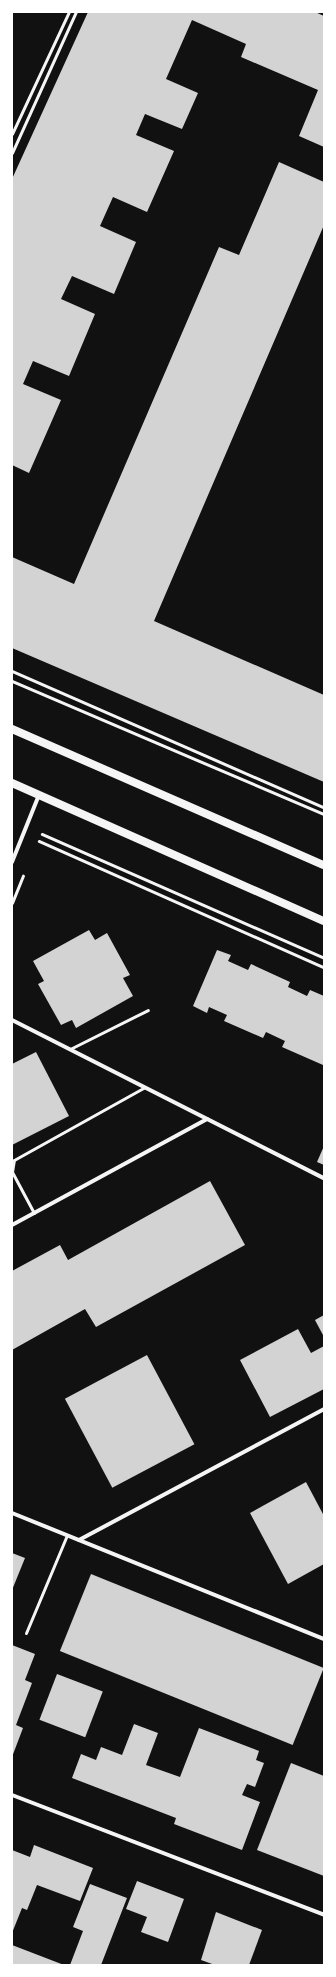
<!DOCTYPE html>
<html>
<head>
<meta charset="utf-8">
<style>
  body { margin:0 }
  #map { position:relative; width:336px; height:1977px; overflow:hidden; background:#111; font-family:"Roboto Condensed",sans-serif }
  div>[style] { position:absolute }
  [style*='--x'] { left:calc(var(--x)*1px); top:calc(var(--y)*1px); width:calc(var(--w)*1px); rotate:calc(var(--a)*1deg) }
  .building>* { inset:0; background:#d3d3d3; transform-origin:0 0 }
  .path>* { height:2.5px; margin:-1.25px; padding:0 1.25px; transform-origin:1.25px; border-radius:1.25px; background:#f5f5f5 }
  .service>* { height:3px; margin:-1.5px; padding:0 1.5px; transform-origin:1.5px; border-radius:1.5px; background:#f5f5f5 }
  .minor>* { height:4px; margin:-2px; padding:0 2px; transform-origin:2px; border-radius:2px; background:#f5f5f5 }
  .secondary>* { height:8px; margin:-4px; padding:0 4px; transform-origin:4px; border-radius:4px; background:#f5f5f5 }
  span { translate:-50% -50%; white-space:nowrap; text-align:center; line-height:1.15; -webkit-text-stroke:4px #fff; paint-order:stroke }
  .frame { position:absolute; inset:0; border:13px solid #fff; pointer-events:none }
</style>
</head>
<body>
<div id="map">
  <div class="building">
    <i style="clip-path:polygon(88px 12px,315px 12px,324px 16px,324px 147px,299px 136px,318px 90px,241px 57px,246px 44px,192px 20px,166px 79px,198px 93px,182px 129px,145px 114px,136px 135px,174px 151px,147px 212px,113px 197px,100px 226px,136px 242px,114px 294px,72px 276px,61px 299px,95px 314px,69px 376px,33px 361px,23px 384px,61px 400px,29px 473px,12px 465px,12px 179px)"></i>
    <i style="clip-path:polygon(279px 162px,324px 182px,324px 225px,154px 621px,324px 695px,324px 782px,12px 648px,12px 557px,74px 584px,219px 247px,239px 255px)"></i>
    <i style="clip-path:polygon(89px 930px,95px 940px,107px 933px,130px 975px,123px 978px,133px 996px,76px 1028px,72px 1020px,61px 1025px,38px 984px,44px 981px,33px 961px)"></i>
    <i style="clip-path:polygon(217px 950px,231px 955px,228px 961px,248px 970px,251px 964px,290px 982px,288px 987px,307px 996px,310px 990px,324px 996px,323px 1065px,282px 1047px,285px 1041px,266px 1032px,263px 1038px,224px 1021px,227px 1015px,209px 1007px,207px 1013px,193px 1006px)"></i>
    <i style="clip-path:polygon(36px 1052px,69px 1116px,12px 1145px,12px 1064px)"></i>
    <i style="clip-path:polygon(324px 1146px,324px 1165px,317px 1162px)"></i>
    <i style="clip-path:polygon(210px 1181px,245px 1245px,96px 1327px,85px 1309px,12px 1350px,12px 1271px,60px 1245px,68px 1260px)"></i>
    <i style="clip-path:polygon(324px 1315px,324px 1337px,315px 1320px)"></i>
    <i style="clip-path:polygon(298px 1329px,311px 1353px,324px 1346px,324px 1389px,270px 1417px,240px 1360px)"></i>
    <i style="left:147px;top:1355px;width:101px;height:93px;rotate:62deg"></i>
    <i style="clip-path:polygon(306px 1482px,324px 1516px,324px 1564px,288px 1584px,250px 1513px)"></i>
    <i style="clip-path:polygon(12px 1553px,25px 1558px,12px 1590px)"></i>
    <i style="left:91px;top:1574px;width:251px;height:83px;rotate:22deg"></i>
    <i style="clip-path:polygon(12px 1645px,35px 1654px,25px 1680px,32px 1683px,16px 1725px,23px 1728px,12px 1757px)"></i>
    <i style="left:57px;top:1674px;width:49px;height:49px;rotate:21deg"></i>
    <i style="clip-path:polygon(134px 1724px,158px 1733px,146px 1765px,180px 1777px,199px 1728px,259px 1751px,256px 1760px,264px 1763px,255px 1787px,247px 1784px,242px 1795px,260px 1802px,242px 1850px,174px 1824px,176px 1818px,72px 1778px,81px 1754px,96px 1760px,101px 1747px,122px 1755px)"></i>
    <i style="clip-path:polygon(291px 1763px,324px 1776px,324px 1876px,257px 1850px)"></i>
    <i style="clip-path:polygon(34px 1845px,93px 1868px,80px 1901px,37px 1885px,27px 1910px,22px 1908px,12px 1933px,12px 1850px,30px 1857px)"></i>
    <i style="clip-path:polygon(137px 1881px,184px 1899px,168px 1942px,141px 1932px,147px 1917px,126px 1909px)"></i>
    <i style="clip-path:polygon(90px 1884px,127px 1898px,101px 1965px,70px 1965px,83px 1931px,73px 1927px)"></i>
    <i style="clip-path:polygon(216px 1912px,262px 1930px,249px 1965px,215px 1965px,201px 1960px)"></i>
    <i style="clip-path:polygon(12px 1945px,64px 1965px,12px 1965px)"></i>
  </div>
  <div class="path">
    <i style="--x:12;--y:134;--w:135;--a:-65"></i>
    <i style="--x:12;--y:153;--w:155;--a:-65.6"></i>
    <i style="--x:12;--y:671;--w:340;--a:23.6"></i>
    <i style="--x:12;--y:681;--w:339;--a:23.1"></i>
    <i style="--x:42;--y:834;--w:308;--a:23.7"></i>
    <i style="--x:39;--y:841;--w:312;--a:23.9"></i>
    <i style="--x:12;--y:903;--w:29;--a:-68"></i>
  </div>
  <div class="service">
    <i style="--x:70;--y:1049;--w:87;--a:-26.6"></i>
    <i style="--x:34;--y:1213;--w:47;--a:-118.2"></i>
    <i style="--x:12;--y:1172;--w:12;--a:-81"></i>
    <i style="--x:14;--y:1160;--w:150;--a:-29.1"></i>
    <i style="--x:26;--y:1633;--w:106;--a:-67.3"></i>
  </div>
  <div class="minor">
    <i style="--x:12;--y:862;--w:72;--a:-68.1"></i>
    <i style="--x:12;--y:1020;--w:350;--a:26.9"></i>
    <i style="--x:12;--y:1225;--w:222;--a:-28.5"></i>
    <i style="--x:12;--y:1513;--w:336;--a:22"></i>
    <i style="--x:79;--y:1540;--w:278;--a:-28.1"></i>
    <i style="--x:12;--y:1795;--w:334;--a:21"></i>
  </div>
  <div class="secondary">
    <i style="--x:12;--y:729;--w:340;--a:23.6"></i>
    <i style="--x:12;--y:783;--w:341;--a:23.9"></i>
  </div>
  <div class="frame"></div>
</div>
</body>
</html>
